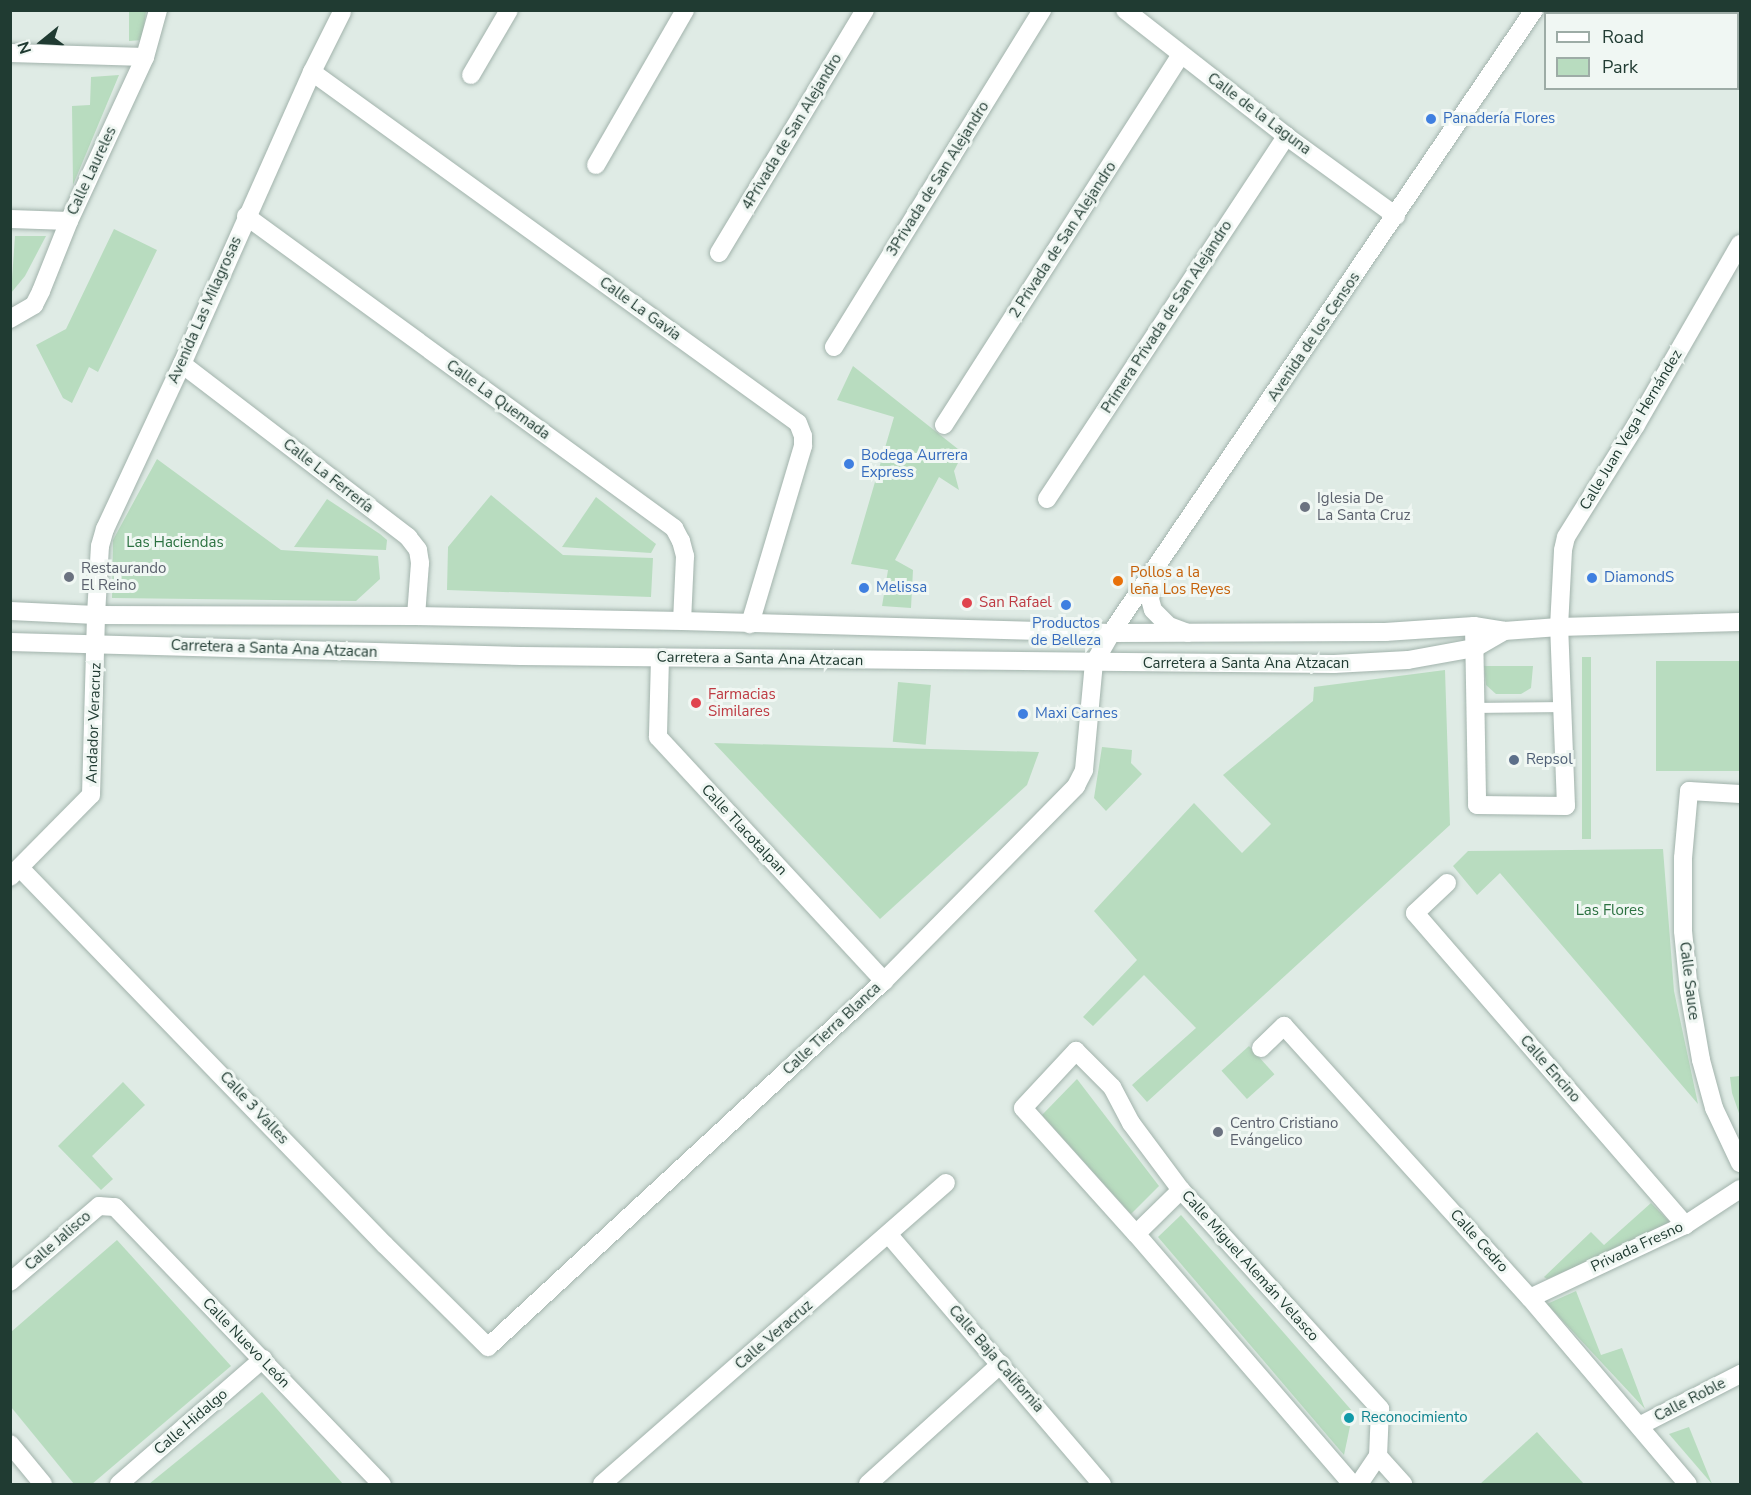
<!DOCTYPE html>
<html>
<head>
<meta charset="utf-8">
<style>
  body { margin:0 }
  #map { position:relative; width:1751px; height:1495px; overflow:hidden; background:#dfebe5; font-family:"Nunito Sans",sans-serif }
  div>[style] { position:absolute }
  [style*='--x'] { left:calc(var(--x)*1px); top:calc(var(--y)*1px); width:calc(var(--w)*1px); rotate:calc(var(--a)*1deg) }
  .green>* { inset:0; background:#b8dcbf; transform-origin:0 0 }
  .roads { filter:drop-shadow(0 0 2px #a2b3ac) drop-shadow(0 0 2px #a2b3ac) }
  .service>* { height:10px; margin:-5px; padding:0 5px; transform-origin:5px; border-radius:5px; background:#fff }
  .minor>* { height:18px; margin:-9px; padding:0 9px; transform-origin:9px; border-radius:9px; background:#fff }
  .tertiary>* { height:18px; margin:-9px; padding:0 9px; transform-origin:9px; border-radius:9px; background:#fff }
  .dots>* { width:16px; height:16px; translate:-50% -50%; box-sizing:border-box; border:3px solid #f0f7f3; border-radius:50% }
  span { translate:-50% -50%; white-space:nowrap; text-align:center; line-height:1.15; -webkit-text-stroke:6px #f0f7f3; paint-order:stroke }
  .street-label { font-size:15px; color:#203b32 }
  .shop-label { font-size:15px; color:#366cbe }
  .left { translate:0 -50%; text-align:left }
  .worship-label { font-size:15px; color:#5b616d }
  .park-label { font-size:15px; color:#2b7140 }
  .food-label { font-size:15px; color:#c56008 }
  .health-label { font-size:15px; color:#be3a42 }
  .service-label { font-size:15px; color:#4e5e75 }
  .culture-label { font-size:15px; color:#0d838f }
  .frame { position:absolute; inset:0; border:12px solid #203b32; pointer-events:none }
  .legend { position:absolute; left:1544px; top:12px; width:195px; height:78px; box-sizing:border-box; background:#f0f7f3; border:2px solid #9daca6; margin:0; padding:8px 10px; list-style:none; font-size:18px; color:#203b32 }
  .legend li { display:flex; align-items:center; gap:12px; height:30px }
  .legend b { width:30px; border:2px solid #9daca6 }
  .north { position:absolute; left:12px; top:12px; width:60px; height:60px; -webkit-text-stroke:4px #f0f7f3; paint-order:stroke; rotate:252deg; font-size:16px; font-weight:700; line-height:24px; text-align:center; color:#203b32 }
  .north::after { content:''; display:block; margin:auto; width:21px; height:27px; background:#203b32; clip-path:polygon(50% 0,100% 100%,50% 72%,0 100%) }
</style>
</head>
<body>
<div id="map">
  <div class="green">
    <i style="clip-path:polygon(129px 11px,146px 11px,142px 40px,129px 41px)"></i>
    <i style="clip-path:polygon(119px 75px,73px 185px,72px 106px,90px 105px,91px 77px)"></i>
    <i style="clip-path:polygon(114px 229px,157px 250px,98px 372px,89px 367px,72px 403px,63px 398px,36px 345px,66px 329px)"></i>
    <i style="clip-path:polygon(15px 236px,46px 236px,25px 276px,11px 293px)"></i>
    <i style="clip-path:polygon(853px 366px,963px 453px,954px 471px,959px 490px,939px 477px,895px 560px,913px 570px,911px 608px,882px 606px,888px 570px,851px 564px,894px 417px,837px 400px)"></i>
    <i style="clip-path:polygon(157px 459px,281px 550px,378px 556px,380px 579px,356px 601px,112px 598px,113px 540px)"></i>
    <i style="clip-path:polygon(491px 495px,563px 555px,653px 558px,651px 597px,447px 590px,448px 547px)"></i>
    <i style="clip-path:polygon(596px 497px,656px 544px,651px 553px,562px 547px)"></i>
    <i style="clip-path:polygon(327px 499px,380px 534px,387px 540px,386px 550px,294px 547px)"></i>
    <i style="left:1582px;top:657px;width:9px;height:182px"></i>
    <i style="left:1740px;top:661px;width:110px;height:84px;rotate:90deg"></i>
    <i style="clip-path:polygon(1484px 666px,1533px 666px,1531px 688px,1521px 694px,1496px 694px,1486px 685px)"></i>
    <i style="clip-path:polygon(1445px 670px,1450px 825px,1147px 1102px,1132px 1085px,1196px 1028px,1144px 975px,1093px 1026px,1083px 1017px,1137px 960px,1094px 911px,1194px 803px,1242px 853px,1271px 824px,1223px 775px,1313px 701px,1314px 687px)"></i>
    <i style="left:898px;top:682px;width:33px;height:60px;rotate:5deg"></i>
    <i style="clip-path:polygon(714px 743px,1039px 752px,1027px 785px,880px 919px)"></i>
    <i style="clip-path:polygon(1102px 747px,1132px 750px,1131px 763px,1142px 774px,1106px 811px,1094px 798px)"></i>
    <i style="clip-path:polygon(1663px 849px,1674px 991px,1698px 1104px,1500px 873px,1477px 895px,1453px 866px,1468px 851px)"></i>
    <i style="left:1249px;top:1046px;width:38px;height:37px;rotate:48deg"></i>
    <i style="clip-path:polygon(1740px 1076px,1740px 1116px,1732px 1093px,1730px 1077px)"></i>
    <i style="clip-path:polygon(1077px 1079px,1159px 1186px,1131px 1214px,1042px 1115px)"></i>
    <i style="clip-path:polygon(123px 1082px,145px 1105px,92px 1156px,113px 1179px,101px 1190px,58px 1146px)"></i>
    <i style="clip-path:polygon(1651px 1203px,1673px 1225px,1547px 1279px,1544px 1277px,1591px 1232px,1604px 1245px)"></i>
    <i style="clip-path:polygon(1181px 1215px,1353px 1412px,1344px 1455px,1158px 1237px)"></i>
    <i style="clip-path:polygon(117px 1240px,231px 1366px,92px 1484px,74px 1484px,11px 1407px,11px 1332px)"></i>
    <i style="clip-path:polygon(1576px 1291px,1601px 1355px,1622px 1348px,1645px 1409px,1547px 1304px)"></i>
    <i style="clip-path:polygon(262px 1392px,343px 1484px,149px 1484px)"></i>
    <i style="clip-path:polygon(1689px 1427px,1712px 1484px,1669px 1434px)"></i>
    <i style="clip-path:polygon(1537px 1432px,1584px 1484px,1480px 1484px)"></i>
  </div>
  <div class="roads">
    <div class="service">
      <i style="--x:1476;--y:708;--w:86;--a:-0.7"></i>
    </div>
    <div class="minor">
      <i style="--x:1125;--y:10;--w:204;--a:38"></i>
      <i style="--x:1286;--y:136;--w:136;--a:36"></i>
      <i style="--x:10;--y:53;--w:135;--a:1.7"></i>
      <i style="--x:312;--y:72;--w:599;--a:35.84"></i>
      <i style="--x:798;--y:423;--w:14;--a:69"></i>
      <i style="--x:803;--y:436;--w:10;--a:90"></i>
      <i style="--x:803;--y:446;--w:186;--a:106.6"></i>
      <i style="--x:471;--y:75;--w:75;--a:-59.7"></i>
      <i style="--x:596;--y:165;--w:179;--a:-60.1"></i>
      <i style="--x:246;--y:216;--w:530;--a:36.09"></i>
      <i style="--x:674;--y:528;--w:15;--a:62"></i>
      <i style="--x:681;--y:541;--w:16;--a:75"></i>
      <i style="--x:685;--y:556;--w:65;--a:92.6"></i>
      <i style="--x:10;--y:219;--w:59;--a:1.9"></i>
      <i style="--x:719;--y:253;--w:283;--a:-59"></i>
      <i style="--x:10;--y:319;--w:28;--a:-30"></i>
      <i style="--x:34;--y:305;--w:16;--a:-63"></i>
      <i style="--x:41;--y:291;--w:75;--a:-68.2"></i>
      <i style="--x:69;--y:221;--w:181;--a:-65.1"></i>
      <i style="--x:145;--y:57;--w:49;--a:-74.5"></i>
      <i style="--x:834;--y:347;--w:396;--a:-58.3"></i>
      <i style="--x:182;--y:364;--w:285;--a:37.4"></i>
      <i style="--x:408;--y:537;--w:16;--a:52"></i>
      <i style="--x:418;--y:550;--w:13;--a:81"></i>
      <i style="--x:420;--y:563;--w:53;--a:94.3"></i>
      <i style="--x:944;--y:425;--w:440;--a:-57.4"></i>
      <i style="--x:1047;--y:499;--w:435;--a:-56.6"></i>
      <i style="--x:1158;--y:566;--w:34;--a:104"></i>
      <i style="--x:1150;--y:599;--w:11;--a:75"></i>
      <i style="--x:1153;--y:610;--w:23;--a:45"></i>
      <i style="--x:1169;--y:626;--w:20;--a:20"></i>
      <i style="--x:1474;--y:626;--w:179;--a:89"></i>
      <i style="--x:1477;--y:805;--w:89;--a:0.6"></i>
      <i style="--x:1566;--y:806;--w:179;--a:-92.2"></i>
      <i style="--x:1559;--y:627;--w:77;--a:-87"></i>
      <i style="--x:1563;--y:550;--w:13;--a:-77"></i>
      <i style="--x:1566;--y:537;--w:132;--a:-58"></i>
      <i style="--x:1636;--y:425;--w:209;--a:-60.1"></i>
      <i style="--x:660;--y:658;--w:79;--a:91.5"></i>
      <i style="--x:658;--y:737;--w:333;--a:47.2"></i>
      <i style="--x:1740;--y:794;--w:51;--a:-176.6"></i>
      <i style="--x:1689;--y:791;--w:67;--a:95.1"></i>
      <i style="--x:1683;--y:858;--w:73;--a:90"></i>
      <i style="--x:1683;--y:931;--w:60;--a:84.3"></i>
      <i style="--x:1689;--y:991;--w:70;--a:80.1"></i>
      <i style="--x:1701;--y:1060;--w:50;--a:74.8"></i>
      <i style="--x:1714;--y:1108;--w:61;--a:64.7"></i>
      <i style="--x:20;--y:868;--w:525;--a:45.93"></i>
      <i style="--x:385;--y:1245;--w:145;--a:44.7"></i>
      <i style="--x:488;--y:1347;--w:539;--a:-42.75"></i>
      <i style="--x:884;--y:981;--w:274;--a:-45.4"></i>
      <i style="--x:1076;--y:786;--w:18;--a:-63"></i>
      <i style="--x:1084;--y:770;--w:107;--a:-84.7"></i>
      <i style="--x:1094;--y:663;--w:34;--a:-60"></i>
      <i style="--x:10;--y:877;--w:115;--a:-45.4"></i>
      <i style="--x:91;--y:795;--w:180;--a:-88.4"></i>
      <i style="--x:96;--y:615;--w:69;--a:-86.7"></i>
      <i style="--x:100;--y:546;--w:18;--a:-74"></i>
      <i style="--x:105;--y:529;--w:182;--a:-65"></i>
      <i style="--x:182;--y:364;--w:320;--a:-66"></i>
      <i style="--x:312;--y:72;--w:67;--a:-63.4"></i>
      <i style="--x:1447;--y:883;--w:44;--a:136.8"></i>
      <i style="--x:1415;--y:913;--w:413;--a:49.1"></i>
      <i style="--x:1261;--y:1048;--w:32;--a:-44"></i>
      <i style="--x:1284;--y:1026;--w:367;--a:47.9"></i>
      <i style="--x:1530;--y:1298;--w:244;--a:49.7"></i>
      <i style="--x:1136;--y:1234;--w:63;--a:-44.4"></i>
      <i style="--x:889;--y:1235;--w:328;--a:49.5"></i>
      <i style="--x:10;--y:1282;--w:117;--a:-40.5"></i>
      <i style="--x:99;--y:1206;--w:16;--a:4"></i>
      <i style="--x:115;--y:1207;--w:385;--a:46.1"></i>
      <i style="--x:1530;--y:1298;--w:171;--a:-25.2"></i>
      <i style="--x:1685;--y:1225;--w:66;--a:-33.2"></i>
      <i style="--x:1639;--y:1426;--w:114;--a:-27.2"></i>
      <i style="--x:10;--y:1444;--w:52;--a:50.5"></i>
      <i style="--x:119;--y:1484;--w:191;--a:-41"></i>
      <i style="--x:602;--y:1484;--w:457;--a:-41.2"></i>
      <i style="--x:868;--y:1484;--w:179;--a:-42.1"></i>
      <i style="--x:1352;--y:1484;--w:330;--a:-130.8"></i>
      <i style="--x:1136;--y:1234;--w:169;--a:-131.9"></i>
      <i style="--x:1023;--y:1108;--w:78;--a:-47.1"></i>
      <i style="--x:1076;--y:1051;--w:51;--a:45"></i>
      <i style="--x:1112;--y:1087;--w:41;--a:62.2"></i>
      <i style="--x:1131;--y:1123;--w:84;--a:53.3"></i>
      <i style="--x:1181;--y:1190;--w:296;--a:47.7"></i>
      <i style="--x:1380;--y:1409;--w:47;--a:92.4"></i>
      <i style="--x:1378;--y:1456;--w:38;--a:48"></i>
      <i style="--x:1359;--y:1484;--w:34;--a:-56"></i>
    </div>
    <div class="tertiary">
      <i style="--x:10;--y:611;--w:86;--a:2.7"></i>
      <i style="--x:96;--y:615;--w:320;--a:0.2"></i>
      <i style="--x:416;--y:616;--w:266;--a:1.1"></i>
      <i style="--x:682;--y:621;--w:429;--a:1.6"></i>
      <i style="--x:1111;--y:633;--w:274;--a:-0.2"></i>
      <i style="--x:1385;--y:632;--w:89;--a:-3.9"></i>
      <i style="--x:1474;--y:626;--w:30;--a:9"></i>
      <i style="--x:1504;--y:631;--w:55;--a:-4.2"></i>
      <i style="--x:1559;--y:627;--w:181;--a:-1.6"></i>
      <i style="--x:1111;--y:633;--w:753;--a:-55.82"></i>
      <i style="--x:10;--y:642;--w:511;--a:1.57"></i>
      <i style="--x:521;--y:656;--w:813;--a:0.56"></i>
      <i style="--x:1334;--y:664;--w:74;--a:-3.1"></i>
      <i style="--x:1408;--y:660;--w:68;--a:-10.2"></i>
      <i style="--x:1475;--y:648;--w:34;--a:-30"></i>
    </div>
  </div>
  <div class="dots">
    <i style="left:1431px;top:119px;background:#3f7fe0"></i>
    <i style="left:849px;top:464px;background:#3f7fe0"></i>
    <i style="left:1305px;top:507px;background:#6b7280"></i>
    <i style="left:69px;top:577px;background:#6b7280"></i>
    <i style="left:1592px;top:578px;background:#3f7fe0"></i>
    <i style="left:1118px;top:581px;background:#e8710a"></i>
    <i style="left:864px;top:588px;background:#3f7fe0"></i>
    <i style="left:967px;top:603px;background:#e0444e"></i>
    <i style="left:1066px;top:605px;background:#3f7fe0"></i>
    <i style="left:696px;top:703px;background:#e0444e"></i>
    <i style="left:1023px;top:714px;background:#3f7fe0"></i>
    <i style="left:1514px;top:760px;background:#5c6f8a"></i>
    <i style="left:1218px;top:1132px;background:#6b7280"></i>
    <i style="left:1349px;top:1418px;background:#0f9aa8"></i>
  </div>
  <div class="street-label">
    <span style="left:1259px;top:114px;rotate:37deg">Calle de la Laguna</span>
    <span style="left:792px;top:132px;rotate:-59deg">4Privada de San Alejandro</span>
    <span style="left:92px;top:171px;rotate:-65deg">Calle Laureles</span>
    <span style="left:938px;top:179px;rotate:-58deg">3Privada de San Alejandro</span>
    <span style="left:1063px;top:240px;rotate:-57deg">2 Privada de San Alejandro</span>
    <span style="left:640px;top:309px;rotate:36deg">Calle La Gavia</span>
    <span style="left:205px;top:310px;rotate:-66deg">Avenida Las Milagrosas</span>
    <span style="left:1167px;top:317px;rotate:-57deg">Primera Privada de San Alejandro</span>
    <span style="left:1314px;top:337px;rotate:-56deg">Avenida de los Censos</span>
    <span style="left:498px;top:400px;rotate:36deg">Calle La Quemada</span>
    <span style="left:1631px;top:430px;rotate:-59deg">Calle Juan Vega Hernández</span>
    <span style="left:328px;top:476px;rotate:38deg">Calle La Ferrería</span>
    <span style="left:274px;top:649px;rotate:2deg">Carretera a Santa Ana Atzacan</span>
    <span style="left:760px;top:659px;rotate:1deg">Carretera a Santa Ana Atzacan</span>
    <span style="left:1246px;top:664px">Carretera a Santa Ana Atzacan</span>
    <span style="left:94px;top:723px;rotate:-88deg">Andador Veracruz</span>
    <span style="left:744px;top:830px;rotate:47deg">Calle Tlacotalpan</span>
    <span style="left:1689px;top:981px;rotate:83deg">Calle Sauce</span>
    <span style="left:832px;top:1029px;rotate:-43deg">Calle Tierra Blanca</span>
    <span style="left:1550px;top:1069px;rotate:49deg">Calle Encino</span>
    <span style="left:254px;top:1108px;rotate:47deg">Calle 3 Valles</span>
    <span style="left:58px;top:1241px;rotate:-41deg">Calle Jalisco</span>
    <span style="left:1479px;top:1241px;rotate:48deg">Calle Cedro</span>
    <span style="left:1637px;top:1247px;rotate:-25deg">Privada Fresno</span>
    <span style="left:1250px;top:1266px;rotate:48deg">Calle Miguel Alemán Velasco</span>
    <span style="left:774px;top:1335px;rotate:-41deg">Calle Veracruz</span>
    <span style="left:246px;top:1343px;rotate:46deg">Calle Nuevo León</span>
    <span style="left:996px;top:1359px;rotate:49deg">Calle Baja California</span>
    <span style="left:1690px;top:1400px;rotate:-27deg">Calle Roble</span>
    <span style="left:191px;top:1422px;rotate:-41deg">Calle Hidalgo</span>
  </div>
  <div class="shop-label">
    <span class="left" style="left:1443px;top:119px">Panadería Flores</span>
    <span class="left" style="left:861px;top:464px">Bodega Aurrera<br>Express</span>
    <span class="left" style="left:1604px;top:578px">DiamondS</span>
    <span class="left" style="left:876px;top:588px">Melissa</span>
    <span style="left:1066px;top:632px">Productos<br>de Belleza</span>
    <span class="left" style="left:1035px;top:714px">Maxi Carnes</span>
  </div>
  <div class="worship-label">
    <span class="left" style="left:1317px;top:507px">Iglesia De<br>La Santa Cruz</span>
    <span class="left" style="left:81px;top:577px">Restaurando<br>El Reino</span>
    <span class="left" style="left:1230px;top:1132px">Centro Cristiano<br>Evángelico</span>
  </div>
  <div class="park-label">
    <span style="left:175px;top:543px">Las Haciendas</span>
    <span style="left:1610px;top:911px">Las Flores</span>
  </div>
  <div class="food-label">
    <span class="left" style="left:1130px;top:581px">Pollos a la<br>leña Los Reyes</span>
  </div>
  <div class="health-label">
    <span class="left" style="left:979px;top:603px">San Rafael</span>
    <span class="left" style="left:708px;top:703px">Farmacias<br>Similares</span>
  </div>
  <div class="service-label">
    <span class="left" style="left:1526px;top:760px">Repsol</span>
  </div>
  <div class="culture-label">
    <span class="left" style="left:1361px;top:1418px">Reconocimiento</span>
  </div>
  <div class="frame"></div>
  <ul class="legend">
  <li><b style="height:8px;background:#fff"></b>Road</li>
  <li><b style="height:16px;background:#b8dcbf"></b>Park</li>
  </ul>
  <div class="north">N</div>
</div>
</body>
</html>
